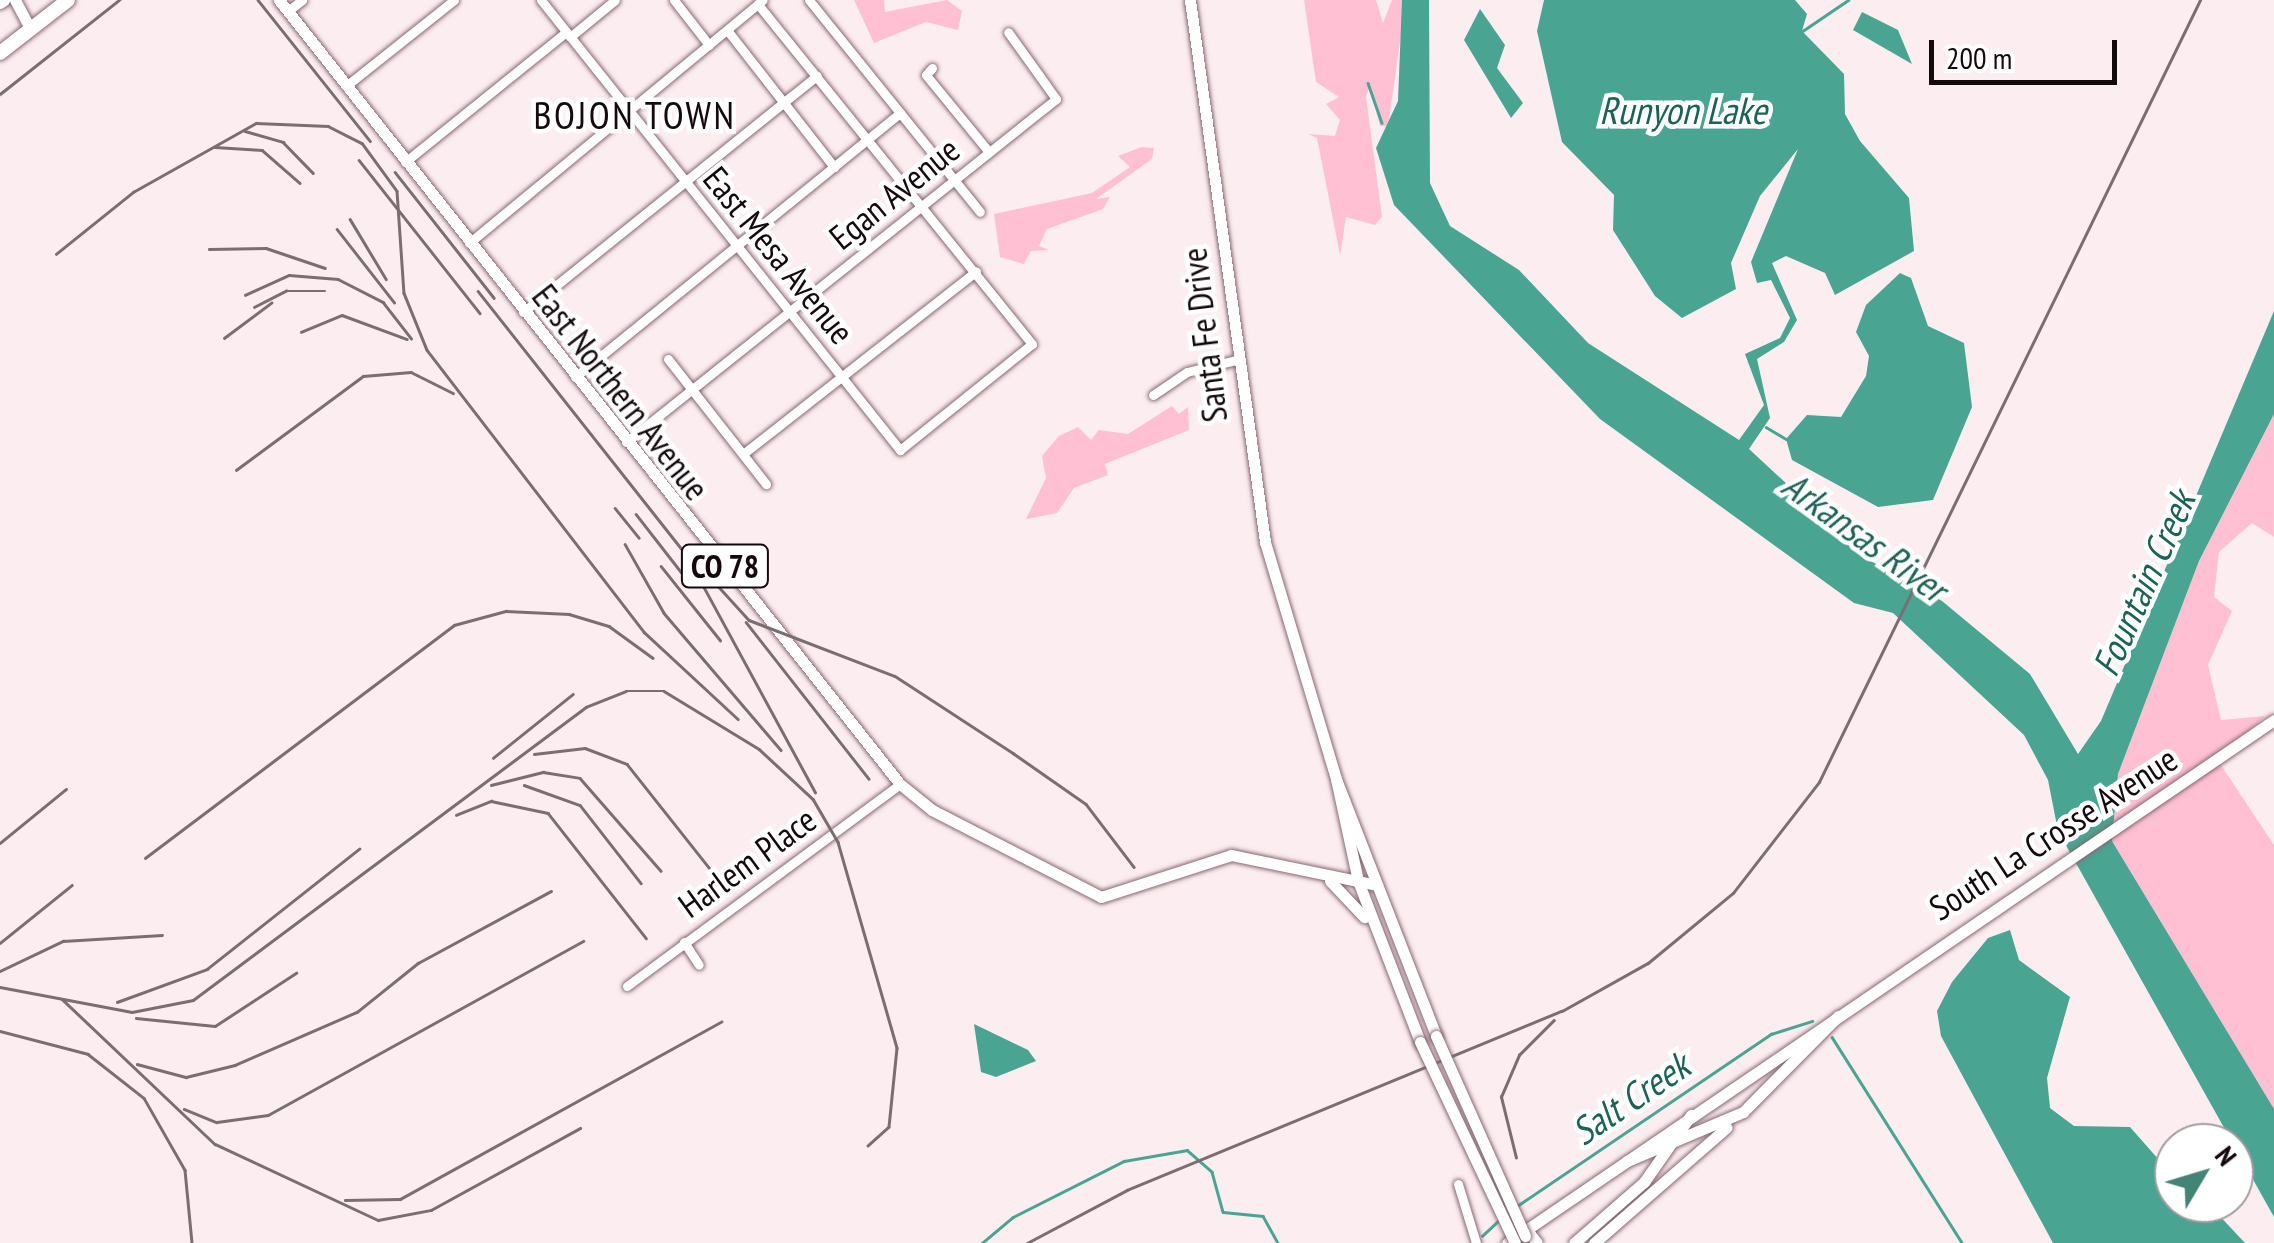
<!DOCTYPE html>
<html>
<head>
<meta charset="utf-8">
<style>
  body { margin:0 }
  #map { position:relative; width:2274px; height:1243px; overflow:hidden; background:#fcedf1; font-family:"PT Sans Narrow",sans-serif }
  div>[style] { position:absolute }
  [style*='--x'] { left:calc(var(--x)*1px); top:calc(var(--y)*1px); width:calc(var(--w)*1px); rotate:calc(var(--a)*1deg) }
  .green>* { inset:0; background:#ffc0d3 }
  .water>* { inset:0; background:#4aa492 }
  .stream>* { height:2.5px; margin:-1.25px; padding:0 1.25px; transform-origin:1.25px; border-radius:1.25px; background:#4aa492 }
  .roads { filter:drop-shadow(0 0 2px #876871) drop-shadow(0 0 2px #876871) }
  .minor>* { height:9px; margin:-4.5px; padding:0 4.5px; transform-origin:4.5px; border-radius:4.5px; background:#fff }
  .major>* { height:11px; margin:-5.5px; padding:0 5.5px; transform-origin:5.5px; border-radius:5.5px; background:#fff }
  .highway>* { height:14px; margin:-7px; padding:0 7px; transform-origin:7px; border-radius:7px; background:#fff }
  .rail>* { height:2.5px; margin:-1.25px; padding:0 1.25px; transform-origin:1.25px; border-radius:1.25px; background:#7b6e72 }
  .bridges { filter:drop-shadow(0 0 2px #876871) drop-shadow(0 0 2px #876871) }
  .major-bridge>* { height:11px; margin:-5.5px; padding:0 5.5px; transform-origin:5.5px; border-radius:5.5px; background:#fff }
  span { translate:-50% -50%; white-space:nowrap; text-align:center; line-height:1.15; -webkit-text-stroke:9px #fff; paint-order:stroke }
  .shield-label span { padding:2px 8px; background:#fff; border:2px solid; border-radius:8px; -webkit-text-stroke-width:0 }
  .shield-label { font-size:32px; color:#14090d; font-weight:700 }
  .street-label { font-size:35px; color:#14090d }
  .water-label { font-size:38px; color:#1c6356; font-style:italic }
  .neighbourhood-label { font-size:38px; color:#14090d; letter-spacing:2.5px }
  .north { position:absolute; left:2154px; top:1123px; width:100px; height:100px; box-sizing:border-box; background:#fff; border:2px solid #a19d9e; border-radius:50%; rotate:52deg; font-size:28px; font-weight:700; line-height:40px; text-align:center; color:#14090d }
  .north::after { content:''; display:block; margin:auto; width:35px; height:45px; background:#428577; clip-path:polygon(50% 0,100% 100%,50% 72%,0 100%) }
  .scale { position:absolute; left:1929px; top:40px; width:188px; height:45px; box-sizing:border-box; border:5px solid #14090d; border-top:0; padding-left:12px; font-size:30px; line-height:35px; white-space:nowrap; color:#14090d; -webkit-text-stroke:8px #fff; paint-order:stroke }
</style>
</head>
<body>
<div id="map">
  <div class="green">
    <i style="clip-path:polygon(854px 0,884px 0,885px 12px,947px 0,962px 11px,958px 30px,926px 22px,874px 43px)"></i>
    <i style="clip-path:polygon(1304px 0,1376px 0,1383px 23px,1392px 0,1402px 0,1404px 15px,1388px 126px,1380px 126px,1370px 85px,1366px 97px,1382px 217px,1375px 225px,1346px 217px,1340px 255px,1317px 138px,1308px 134px,1335px 136px,1340px 120px,1326px 104px,1339px 97px,1316px 82px)"></i>
    <i style="clip-path:polygon(1142px 147px,1154px 148px,1152px 159px,1096px 199px,1110px 197px,1103px 209px,1047px 229px,1039px 246px,1049px 250px,1031px 251px,1024px 264px,1000px 257px,994px 214px,1092px 193px,1130px 167px,1118px 156px)"></i>
    <i style="clip-path:polygon(1172px 406px,1179px 414px,1188px 407px,1189px 430px,1105px 464px,1108px 475px,1074px 488px,1057px 513px,1026px 519px,1046px 478px,1042px 456px,1059px 436px,1078px 427px,1091px 440px,1099px 430px,1128px 434px)"></i>
    <i style="clip-path:polygon(2274px 414px,2274px 537px,2252px 523px,2219px 552px,2214px 597px,2232px 611px,2208px 665px,2221px 720px,2265px 716px,2217px 759px,2274px 845px,2274px 1109px,2112px 841px,2118px 774px,2199px 561px)"></i>
  </div>
  <div class="water">
    <i style="clip-path:polygon(1402px 0,1429px 0,1430px 183px,1450px 226px,1519px 270px,1588px 343px,1739px 440px,1764px 405px,1745px 354px,1780px 338px,1790px 318px,1771px 280px,1757px 283px,1751px 262px,1798px 149px,1760px 196px,1731px 263px,1736px 289px,1682px 318px,1655px 296px,1613px 230px,1614px 195px,1562px 142px,1537px 31px,1544px 0,1795px 0,1807px 14px,1802px 31px,1844px 74px,1845px 114px,1860px 141px,1909px 198px,1914px 251px,1835px 295px,1825px 273px,1786px 256px,1772px 263px,1797px 320px,1784px 342px,1757px 359px,1770px 418px,1749px 449px,1869px 560px,1942px 601px,2030px 674px,2078px 754px,2101px 721px,2274px 311px,2274px 414px,2199px 561px,2118px 774px,2112px 841px,2274px 1109px,2274px 1217px,2058px 831px,2048px 780px,2024px 735px,1893px 613px,1854px 603px,1600px 419px,1394px 205px,1376px 148px,1398px 101px)"></i>
    <i style="clip-path:polygon(1480px 9px,1505px 45px,1497px 68px,1523px 103px,1511px 118px,1464px 40px)"></i>
    <i style="clip-path:polygon(1862px 12px,1898px 30px,1912px 64px,1853px 30px)"></i>
    <i style="clip-path:polygon(1900px 273px,1911px 278px,1928px 326px,1964px 343px,1972px 407px,1933px 500px,1878px 507px,1792px 460px,1786px 439px,1807px 415px,1841px 417px,1866px 376px,1869px 356px,1856px 332px,1866px 305px)"></i>
    <i style="clip-path:polygon(2010px 930px,2019px 960px,2070px 997px,2047px 1078px,2050px 1108px,2074px 1126px,2130px 1127px,2174px 1177px,2174px 1203px,2215px 1211px,2245px 1243px,2053px 1243px,1941px 1036px,1937px 1011px,1952px 982px,1988px 938px)"></i>
    <i style="clip-path:polygon(974px 1024px,1028px 1050px,1036px 1061px,996px 1077px,981px 1072px)"></i>
  </div>
  <div class="stream">
    <i style="--x:1801;--y:32;--w:57;--a:-34.2"></i>
    <i style="--x:1368;--y:83;--w:42;--a:70.7"></i>
    <i style="--x:1766;--y:427;--w:23;--a:31"></i>
    <i style="--x:1832;--y:1037;--w:244;--a:57.7"></i>
    <i style="--x:1517;--y:1206;--w:307;--a:-34.1"></i>
    <i style="--x:1771;--y:1034;--w:43;--a:-17.6"></i>
    <i style="--x:1482;--y:1236;--w:23;--a:-43"></i>
    <i style="--x:982;--y:1243;--w:40;--a:-40"></i>
    <i style="--x:1013;--y:1217;--w:124;--a:-26.8"></i>
    <i style="--x:1124;--y:1161;--w:64;--a:-9.9"></i>
    <i style="--x:1187;--y:1150;--w:33;--a:41"></i>
    <i style="--x:1212;--y:1172;--w:41;--a:74.6"></i>
    <i style="--x:1223;--y:1212;--w:40;--a:5.7"></i>
    <i style="--x:1263;--y:1216;--w:31;--a:61"></i>
  </div>
  <div class="roads">
    <div class="minor">
      <i style="--x:541;--y:0;--w:576;--a:51.42"></i>
      <i style="--x:900;--y:450;--w:169;--a:-38.8"></i>
      <i style="--x:1032;--y:344;--w:437;--a:-128.9"></i>
      <i style="--x:674;--y:0;--w:57;--a:52.1"></i>
      <i style="--x:809;--y:0;--w:272;--a:51.1"></i>
      <i style="--x:288;--y:11;--w:18;--a:-38"></i>
      <i style="--x:727;--y:30;--w:174;--a:52"></i>
      <i style="--x:570;--y:37;--w:58;--a:-39.4"></i>
      <i style="--x:932;--y:68;--w:9;--a:131"></i>
      <i style="--x:926;--y:75;--w:99;--a:50.7"></i>
      <i style="--x:346;--y:86;--w:138;--a:-38.5"></i>
      <i style="--x:405;--y:162;--w:207;--a:-38.9"></i>
      <i style="--x:469;--y:243;--w:381;--a:-39.6"></i>
      <i style="--x:523;--y:312;--w:377;--a:-38.8"></i>
      <i style="--x:668;--y:359;--w:159;--a:51.9"></i>
      <i style="--x:575;--y:377;--w:419;--a:-39.1"></i>
      <i style="--x:1153;--y:395;--w:41;--a:-34.1"></i>
      <i style="--x:1187;--y:372;--w:50;--a:-13.8"></i>
      <i style="--x:626;--y:442;--w:550;--a:-38.58"></i>
      <i style="--x:1056;--y:99;--w:82;--a:-125.6"></i>
      <i style="--x:743;--y:454;--w:296;--a:-38.1"></i>
      <i style="--x:684;--y:942;--w:27;--a:57"></i>
      <i style="--x:627;--y:986;--w:340;--a:-36.5"></i>
      <i style="--x:1458;--y:1184;--w:62;--a:73"></i>
    </div>
    <div class="major">
      <i style="--x:15;--y:0;--w:32;--a:62"></i>
      <i style="--x:279;--y:0;--w:1000;--a:51.62"></i>
      <i style="--x:900;--y:784;--w:41;--a:39.1"></i>
      <i style="--x:932;--y:810;--w:190;--a:27.2"></i>
      <i style="--x:1101;--y:897;--w:137;--a:-17.9"></i>
      <i style="--x:1231;--y:855;--w:149;--a:11.6"></i>
      <i style="--x:1190;--y:0;--w:547;--a:82.12"></i>
      <i style="--x:1265;--y:542;--w:247;--a:73.3"></i>
      <i style="--x:1336;--y:779;--w:276;--a:68.7"></i>
      <i style="--x:1336;--y:779;--w:104;--a:77.8"></i>
      <i style="--x:1358;--y:881;--w:173;--a:68.9"></i>
      <i style="--x:1330;--y:881;--w:50;--a:46.6"></i>
      <i style="--x:1627;--y:1161;--w:126;--a:-22.9"></i>
      <i style="--x:1743;--y:1112;--w:135;--a:-45.3"></i>
      <i style="--x:1530;--y:1234;--w:11;--a:52"></i>
      <i style="--x:1507;--y:1243;--w:928;--a:-34.29"></i>
      <i style="--x:1574;--y:1243;--w:93;--a:-41.1"></i>
      <i style="--x:1644;--y:1182;--w:82;--a:-55"></i>
      <i style="--x:1594;--y:1243;--w:176;--a:-41.1"></i>
    </div>
    <div class="highway">
      <i style="--x:0;--y:2;--w:4;--a:-34"></i>
      <i style="--x:0;--y:53;--w:86;--a:-37.9"></i>
    </div>
  </div>
  <div class="rail">
    <i style="--x:258;--y:0;--w:180;--a:51.5"></i>
    <i style="--x:0;--y:94;--w:152;--a:-38.3"></i>
    <i style="--x:245;--y:131;--w:40;--a:16"></i>
    <i style="--x:283;--y:142;--w:43;--a:45.9"></i>
    <i style="--x:215;--y:147;--w:47;--a:3.7"></i>
    <i style="--x:262;--y:150;--w:50;--a:41"></i>
    <i style="--x:359;--y:160;--w:195;--a:51.7"></i>
    <i style="--x:395;--y:172;--w:160;--a:51.8"></i>
    <i style="--x:350;--y:219;--w:70;--a:59"></i>
    <i style="--x:337;--y:229;--w:93;--a:52"></i>
    <i style="--x:209;--y:249;--w:57;--a:-1"></i>
    <i style="--x:266;--y:248;--w:62;--a:18.7"></i>
    <i style="--x:56;--y:254;--w:99;--a:-38.8"></i>
    <i style="--x:133;--y:192;--w:141;--a:-29.3"></i>
    <i style="--x:256;--y:123;--w:72;--a:2.4"></i>
    <i style="--x:328;--y:126;--w:38;--a:27"></i>
    <i style="--x:362;--y:143;--w:59;--a:53.9"></i>
    <i style="--x:397;--y:191;--w:102;--a:86.1"></i>
    <i style="--x:404;--y:293;--w:61;--a:68"></i>
    <i style="--x:427;--y:350;--w:356;--a:52.4"></i>
    <i style="--x:644;--y:632;--w:128;--a:42.8"></i>
    <i style="--x:478;--y:291;--w:335;--a:51.7"></i>
    <i style="--x:686;--y:554;--w:271;--a:61.5"></i>
    <i style="--x:245;--y:295;--w:48;--a:-24.4"></i>
    <i style="--x:289;--y:275;--w:49;--a:4.7"></i>
    <i style="--x:338;--y:279;--w:51;--a:27.1"></i>
    <i style="--x:383;--y:302;--w:46;--a:52.1"></i>
    <i style="--x:254;--y:307;--w:36;--a:-27"></i>
    <i style="--x:286;--y:291;--w:39;--a:0"></i>
    <i style="--x:301;--y:332;--w:44;--a:-22.5"></i>
    <i style="--x:342;--y:315;--w:69;--a:20.3"></i>
    <i style="--x:224;--y:338;--w:59;--a:-36.7"></i>
    <i style="--x:236;--y:470;--w:158;--a:-36.5"></i>
    <i style="--x:363;--y:376;--w:48;--a:-4.8"></i>
    <i style="--x:411;--y:372;--w:47;--a:26.6"></i>
    <i style="--x:615;--y:508;--w:38;--a:51"></i>
    <i style="--x:636;--y:514;--w:75;--a:52.1"></i>
    <i style="--x:625;--y:544;--w:79;--a:60.5"></i>
    <i style="--x:664;--y:613;--w:180;--a:49.5"></i>
    <i style="--x:661;--y:566;--w:95;--a:51.4"></i>
    <i style="--x:709;--y:576;--w:59;--a:47.7"></i>
    <i style="--x:749;--y:620;--w:156;--a:21"></i>
    <i style="--x:895;--y:676;--w:141;--a:33.1"></i>
    <i style="--x:1013;--y:753;--w:89;--a:34.9"></i>
    <i style="--x:1086;--y:804;--w:79;--a:52.7"></i>
    <i style="--x:746;--y:622;--w:199;--a:51.9"></i>
    <i style="--x:534;--y:754;--w:51;--a:-6.7"></i>
    <i style="--x:585;--y:748;--w:45;--a:20.9"></i>
    <i style="--x:627;--y:764;--w:142;--a:51.6"></i>
    <i style="--x:493;--y:758;--w:102;--a:-38.7"></i>
    <i style="--x:491;--y:785;--w:54;--a:-14"></i>
    <i style="--x:543;--y:772;--w:37;--a:9"></i>
    <i style="--x:580;--y:778;--w:123;--a:48.9"></i>
    <i style="--x:524;--y:785;--w:59;--a:19.7"></i>
    <i style="--x:580;--y:805;--w:99;--a:52"></i>
    <i style="--x:456;--y:815;--w:38;--a:-22"></i>
    <i style="--x:491;--y:801;--w:58;--a:11.9"></i>
    <i style="--x:548;--y:813;--w:159;--a:51.9"></i>
    <i style="--x:0;--y:843;--w:85;--a:-39.3"></i>
    <i style="--x:145;--y:858;--w:387;--a:-37"></i>
    <i style="--x:454;--y:625;--w:54;--a:-15.1"></i>
    <i style="--x:506;--y:611;--w:63;--a:2.7"></i>
    <i style="--x:569;--y:614;--w:42;--a:16.7"></i>
    <i style="--x:609;--y:626;--w:54;--a:36"></i>
    <i style="--x:0;--y:943;--w:92;--a:-38.9"></i>
    <i style="--x:0;--y:971;--w:70;--a:-25.5"></i>
    <i style="--x:63;--y:941;--w:99;--a:-3.5"></i>
    <i style="--x:0;--y:987;--w:134;--a:10.7"></i>
    <i style="--x:132;--y:1012;--w:62;--a:-11.1"></i>
    <i style="--x:193;--y:1000;--w:490;--a:-36.7"></i>
    <i style="--x:586;--y:707;--w:43;--a:-21.8"></i>
    <i style="--x:626;--y:691;--w:38;--a:0"></i>
    <i style="--x:664;--y:691;--w:111;--a:31.4"></i>
    <i style="--x:759;--y:749;--w:74;--a:42.8"></i>
    <i style="--x:813;--y:799;--w:50;--a:59.8"></i>
    <i style="--x:838;--y:842;--w:214;--a:74"></i>
    <i style="--x:897;--y:1048;--w:79;--a:95.8"></i>
    <i style="--x:889;--y:1127;--w:28;--a:138"></i>
    <i style="--x:62;--y:999;--w:211;--a:43.5"></i>
    <i style="--x:215;--y:1144;--w:180;--a:25"></i>
    <i style="--x:378;--y:1220;--w:54;--a:-10.7"></i>
    <i style="--x:431;--y:1210;--w:170;--a:-28.8"></i>
    <i style="--x:117;--y:1002;--w:96;--a:-20.1"></i>
    <i style="--x:207;--y:969;--w:194;--a:-38.3"></i>
    <i style="--x:136;--y:1018;--w:79;--a:5.8"></i>
    <i style="--x:215;--y:1026;--w:97;--a:-33.2"></i>
    <i style="--x:0;--y:1031;--w:91;--a:14.6"></i>
    <i style="--x:88;--y:1054;--w:71;--a:38.2"></i>
    <i style="--x:144;--y:1098;--w:83;--a:60.3"></i>
    <i style="--x:185;--y:1170;--w:73;--a:84.5"></i>
    <i style="--x:137;--y:1064;--w:51;--a:14.9"></i>
    <i style="--x:186;--y:1077;--w:50;--a:-13.8"></i>
    <i style="--x:235;--y:1065;--w:133;--a:-23.5"></i>
    <i style="--x:357;--y:1012;--w:78;--a:-38.8"></i>
    <i style="--x:418;--y:963;--w:151;--a:-28.4"></i>
    <i style="--x:184;--y:1109;--w:35;--a:22"></i>
    <i style="--x:217;--y:1122;--w:51;--a:-7.8"></i>
    <i style="--x:268;--y:1115;--w:360;--a:-28.9"></i>
    <i style="--x:1516;--y:1158;--w:63;--a:-103.8"></i>
    <i style="--x:1501;--y:1097;--w:46;--a:-66.8"></i>
    <i style="--x:1519;--y:1055;--w:49;--a:-45"></i>
    <i style="--x:345;--y:1200;--w:55;--a:-1"></i>
    <i style="--x:400;--y:1199;--w:367;--a:-28.9"></i>
    <i style="--x:1027;--y:1243;--w:113;--a:-27.9"></i>
    <i style="--x:1127;--y:1190;--w:470;--a:-22.4"></i>
    <i style="--x:1562;--y:1011;--w:98;--a:-29.2"></i>
    <i style="--x:1648;--y:963;--w:110;--a:-39.5"></i>
    <i style="--x:1733;--y:893;--w:140;--a:-52.2"></i>
    <i style="--x:1819;--y:782;--w:870;--a:-64.02"></i>
  </div>
  <div class="bridges">
    <div class="major-bridge">
      <i style="--x:1436;--y:1036;--w:219;--a:66"></i>
      <i style="--x:1420;--y:1042;--w:222;--a:64.7"></i>
    </div>
  </div>
  <div class="shield-label">
    <span style="left:725px;top:566px">CO 78</span>
  </div>
  <div class="street-label">
    <span style="left:894px;top:193px;rotate:-39deg">Egan Avenue</span>
    <span style="left:779px;top:255px;rotate:51deg">East Mesa Avenue</span>
    <span style="left:1204px;top:335px;rotate:-97deg">Santa Fe Drive</span>
    <span style="left:621px;top:392px;rotate:52deg">East Northern Avenue</span>
    <span style="left:2053px;top:833px;rotate:-33deg">South La Crosse Avenue</span>
    <span style="left:747px;top:862px;rotate:-36deg">Harlem Place</span>
  </div>
  <div class="water-label">
    <span style="left:1683px;top:110px">Runyon Lake</span>
    <span style="left:1865px;top:536px;rotate:36deg">Arkansas River</span>
    <span style="left:2143px;top:583px;rotate:-66deg">Fountain Creek</span>
    <span style="left:1630px;top:1098px;rotate:-34deg">Salt Creek</span>
  </div>
  <div class="neighbourhood-label">
    <span style="left:635px;top:115px">BOJON TOWN</span>
  </div>
  <div class="north">N</div>
  <div class="scale">200 m</div>
</div>
</body>
</html>
